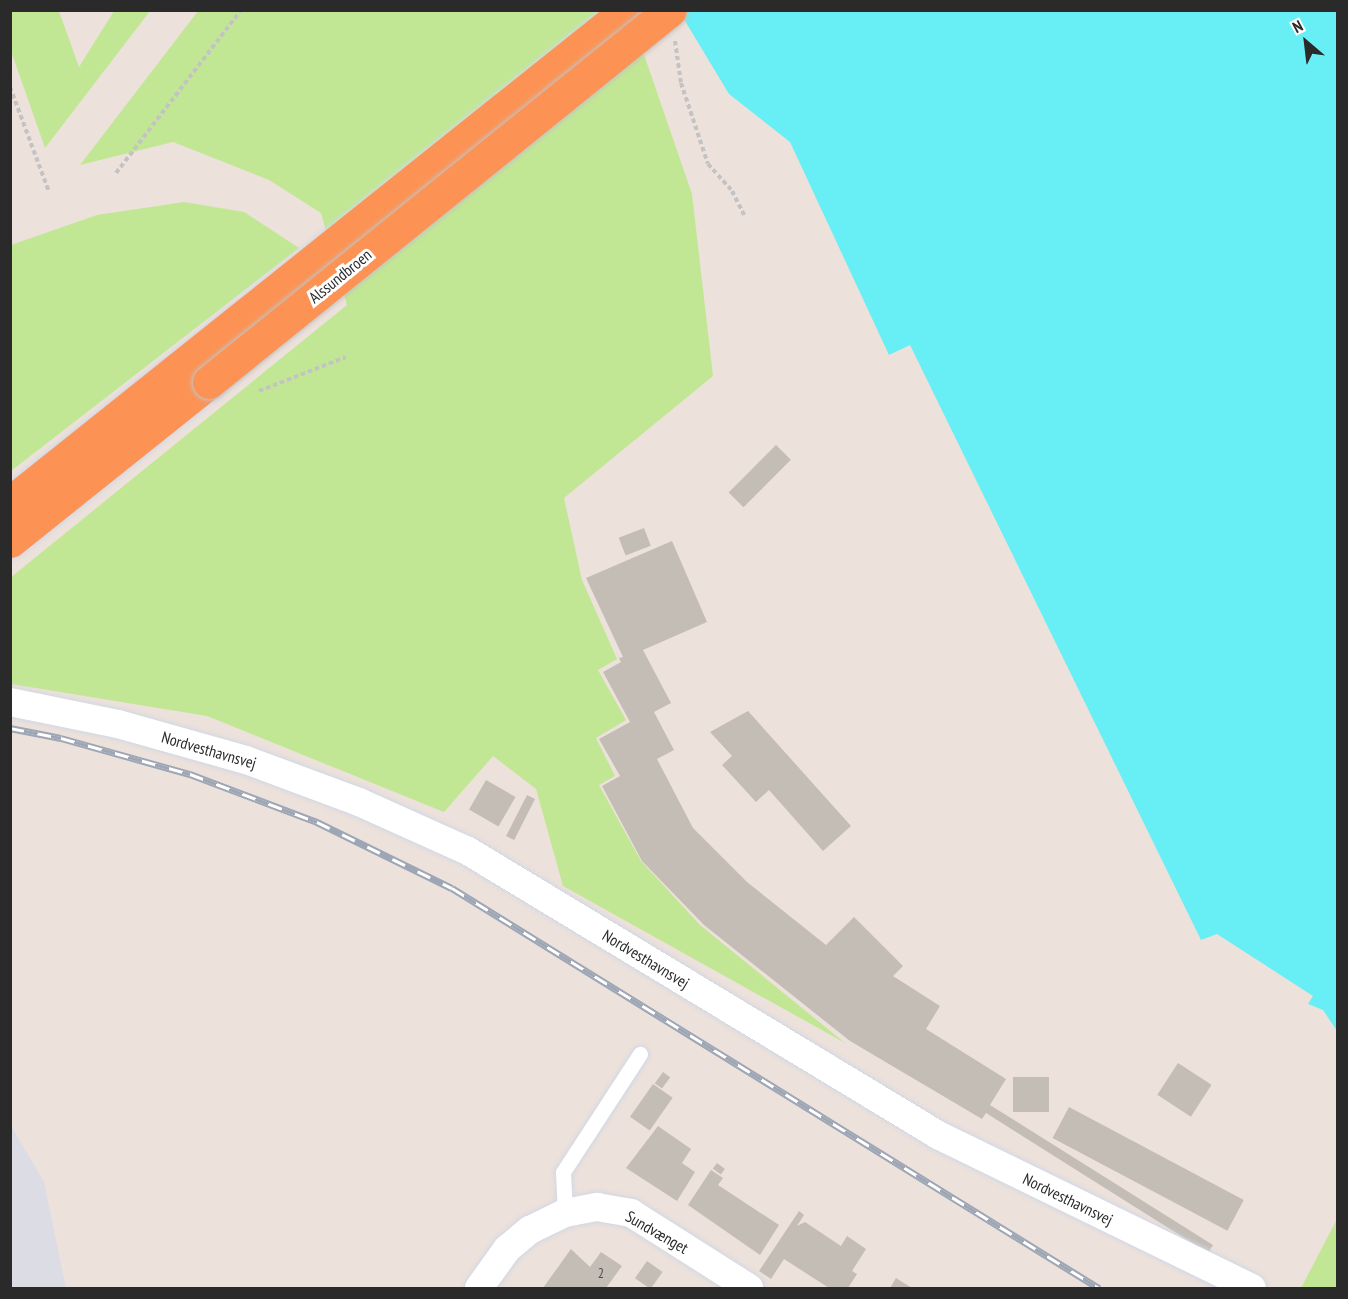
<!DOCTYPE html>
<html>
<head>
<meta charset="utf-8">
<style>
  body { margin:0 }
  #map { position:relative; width:1348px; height:1299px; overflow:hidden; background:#ede1db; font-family:"PT Sans Narrow",sans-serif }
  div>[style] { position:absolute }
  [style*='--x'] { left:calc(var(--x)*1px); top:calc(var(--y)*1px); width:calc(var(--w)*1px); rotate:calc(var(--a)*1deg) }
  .industrial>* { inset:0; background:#dcdce5 }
  .green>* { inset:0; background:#c2e794 }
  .water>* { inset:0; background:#67eff5 }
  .building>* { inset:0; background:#c4bdb6; transform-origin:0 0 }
  .path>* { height:4px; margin-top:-2px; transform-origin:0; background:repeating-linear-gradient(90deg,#c3c3c3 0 4.5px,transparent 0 7.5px) }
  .roads { filter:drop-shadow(0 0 2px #d0d8e4) drop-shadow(0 0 2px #d0d8e4) }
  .service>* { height:15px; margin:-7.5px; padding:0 7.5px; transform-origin:7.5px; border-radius:7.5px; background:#fff }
  .minor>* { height:28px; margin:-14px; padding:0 14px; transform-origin:14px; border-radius:14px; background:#fff }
  .trunk>* { height:33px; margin:-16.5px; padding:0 16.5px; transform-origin:16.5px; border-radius:16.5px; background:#fc9354 }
  .rail>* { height:7px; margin-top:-3.5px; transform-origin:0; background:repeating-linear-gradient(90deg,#fff 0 14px,#9da6b5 0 28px); box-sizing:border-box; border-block:2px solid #9da6b5 }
  .bridges { filter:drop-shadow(0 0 2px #c3c3c3) drop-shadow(0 0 2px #c3c3c3) }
  .trunk-bridge>* { height:33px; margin:-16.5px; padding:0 16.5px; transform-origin:16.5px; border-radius:16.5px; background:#fc9354 }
  span { translate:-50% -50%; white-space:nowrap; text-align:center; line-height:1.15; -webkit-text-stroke:6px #fff; paint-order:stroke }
  .number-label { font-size:14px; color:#504f4d }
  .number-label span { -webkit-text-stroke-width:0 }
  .street-label { font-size:16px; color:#2a2a2a }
  .frame { position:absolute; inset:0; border:12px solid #2a2a2a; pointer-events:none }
  .north { position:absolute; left:1276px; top:12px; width:60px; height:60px; -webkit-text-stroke:4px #fff; paint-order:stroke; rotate:332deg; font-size:16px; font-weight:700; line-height:24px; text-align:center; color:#2a2a2a }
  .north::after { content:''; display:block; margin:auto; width:21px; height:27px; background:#2a2a2a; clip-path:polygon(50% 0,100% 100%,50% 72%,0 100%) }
</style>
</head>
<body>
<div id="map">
  <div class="industrial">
    <i style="clip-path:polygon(10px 1124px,44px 1182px,66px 1288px,11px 1288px)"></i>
  </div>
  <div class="green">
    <i style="clip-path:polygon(10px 11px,59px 11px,79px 67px,114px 11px,150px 11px,45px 148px,11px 51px)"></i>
    <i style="clip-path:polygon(198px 11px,629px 11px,692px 194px,713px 376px,564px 498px,582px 580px,617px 659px,598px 670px,626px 720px,596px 738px,615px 776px,599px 785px,641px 861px,700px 925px,845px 1043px,563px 886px,536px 789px,493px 756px,444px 812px,207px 716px,11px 684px,10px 578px,347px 305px,321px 213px,269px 180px,173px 142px,80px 165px)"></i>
    <i style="clip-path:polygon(184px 202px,244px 212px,299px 248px,11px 471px,11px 245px,97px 215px)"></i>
    <i style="clip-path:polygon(1337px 1219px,1337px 1288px,1301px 1288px)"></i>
  </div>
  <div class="water">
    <i style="clip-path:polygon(679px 11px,1337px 11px,1337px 1031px,1323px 1010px,1308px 1004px,1313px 996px,1217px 934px,1201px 940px,910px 345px,889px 355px,790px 142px,729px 94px)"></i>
  </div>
  <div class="building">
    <i style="left:776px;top:445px;width:21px;height:67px;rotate:45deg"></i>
    <i style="left:644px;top:528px;width:19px;height:27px;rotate:69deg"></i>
    <i style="clip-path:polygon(672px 541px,707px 622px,643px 650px,671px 703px,654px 712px,674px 750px,657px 759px,693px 828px,747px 882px,826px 945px,854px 917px,903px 966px,893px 976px,940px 1006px,926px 1029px,1006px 1079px,990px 1105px,1213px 1245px,1208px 1253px,986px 1113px,982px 1119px,850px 1041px,704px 925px,642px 861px,602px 786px,620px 776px,599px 739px,630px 722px,603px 672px,621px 662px,619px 658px,623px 657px,586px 578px)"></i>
    <i style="clip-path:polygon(748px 711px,851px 826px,823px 851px,769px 790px,756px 802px,722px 765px,732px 756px,710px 732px)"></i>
    <i style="left:486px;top:780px;width:34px;height:34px;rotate:30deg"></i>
    <i style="left:527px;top:795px;width:9px;height:46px;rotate:27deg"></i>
    <i style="left:1178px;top:1063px;width:40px;height:38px;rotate:33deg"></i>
    <i style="left:663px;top:1072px;width:9px;height:14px;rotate:36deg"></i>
    <i style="left:1013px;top:1077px;width:36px;height:35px"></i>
    <i style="left:653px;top:1084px;width:24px;height:40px;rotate:35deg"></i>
    <i style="left:1069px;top:1107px;width:198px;height:35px;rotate:28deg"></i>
    <i style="clip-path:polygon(658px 1126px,691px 1149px,682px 1163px,695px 1172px,677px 1201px,626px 1168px)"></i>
    <i style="left:717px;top:1163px;width:10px;height:7px;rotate:37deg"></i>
    <i style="clip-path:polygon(711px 1170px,723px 1178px,718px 1185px,779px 1225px,760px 1255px,688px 1205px)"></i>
    <i style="clip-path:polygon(799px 1211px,804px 1215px,797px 1226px,805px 1222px,841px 1246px,847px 1236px,866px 1249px,852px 1271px,857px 1274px,848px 1288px,829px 1288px,784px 1259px,771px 1279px,759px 1271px)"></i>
    <i style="clip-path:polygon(571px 1249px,590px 1267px,601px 1252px,622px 1266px,606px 1288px,543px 1288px)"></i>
    <i style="left:647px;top:1261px;width:19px;height:21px;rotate:35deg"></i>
    <i style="clip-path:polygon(896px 1278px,912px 1288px,890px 1288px)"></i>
  </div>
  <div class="path">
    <i style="--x:675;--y:41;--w:42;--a:81.9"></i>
    <i style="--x:681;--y:83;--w:85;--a:71.6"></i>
    <i style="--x:708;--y:164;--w:36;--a:48"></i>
    <i style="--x:732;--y:191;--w:27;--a:63"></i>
    <i style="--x:10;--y:87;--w:112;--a:69.6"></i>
    <i style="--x:116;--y:173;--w:205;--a:-52.5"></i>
    <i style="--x:259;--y:391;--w:93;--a:-21.3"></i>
  </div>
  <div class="roads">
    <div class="service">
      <i style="--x:565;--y:1213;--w:41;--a:-92.8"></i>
      <i style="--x:563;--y:1172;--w:141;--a:-56.9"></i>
    </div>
    <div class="minor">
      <i style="--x:10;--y:702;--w:110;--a:11.5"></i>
      <i style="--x:118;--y:724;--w:133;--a:15.7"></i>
      <i style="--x:246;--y:760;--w:121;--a:20.4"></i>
      <i style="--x:359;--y:802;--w:120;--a:24.2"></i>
      <i style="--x:468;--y:851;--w:549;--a:31.14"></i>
      <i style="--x:938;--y:1135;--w:349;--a:26"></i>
      <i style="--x:479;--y:1288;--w:48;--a:-54.3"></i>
      <i style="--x:507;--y:1249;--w:30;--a:-40"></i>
      <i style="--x:530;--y:1230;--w:39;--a:-26"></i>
      <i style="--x:565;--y:1213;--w:33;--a:-11"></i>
      <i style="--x:597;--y:1207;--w:35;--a:10"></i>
      <i style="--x:631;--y:1213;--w:140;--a:32.4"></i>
    </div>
    <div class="trunk">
      <i style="--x:10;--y:503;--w:790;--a:-38.63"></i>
      <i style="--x:10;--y:541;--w:255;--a:-38.6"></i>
    </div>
  </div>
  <div class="rail">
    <i style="--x:10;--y:728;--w:52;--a:11.1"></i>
    <i style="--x:61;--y:738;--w:134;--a:15.6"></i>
    <i style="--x:190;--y:774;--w:136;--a:20.7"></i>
    <i style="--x:317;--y:822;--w:150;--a:26.1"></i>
    <i style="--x:452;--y:888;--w:761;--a:31.73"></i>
  </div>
  <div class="bridges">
    <div class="trunk-bridge">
      <i style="--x:209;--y:382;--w:592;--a:-38.9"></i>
    </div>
  </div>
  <div class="number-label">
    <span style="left:601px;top:1273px">2</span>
  </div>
  <div class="street-label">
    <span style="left:340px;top:276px;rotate:-39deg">Alssundbroen</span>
    <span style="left:209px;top:750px;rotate:16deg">Nordvesthavnsvej</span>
    <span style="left:646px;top:959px;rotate:31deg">Nordvesthavnsvej</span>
    <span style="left:1068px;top:1199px;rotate:26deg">Nordvesthavnsvej</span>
    <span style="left:657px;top:1232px;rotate:30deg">Sundvænget</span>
  </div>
  <div class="frame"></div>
  <div class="north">N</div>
</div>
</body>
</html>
